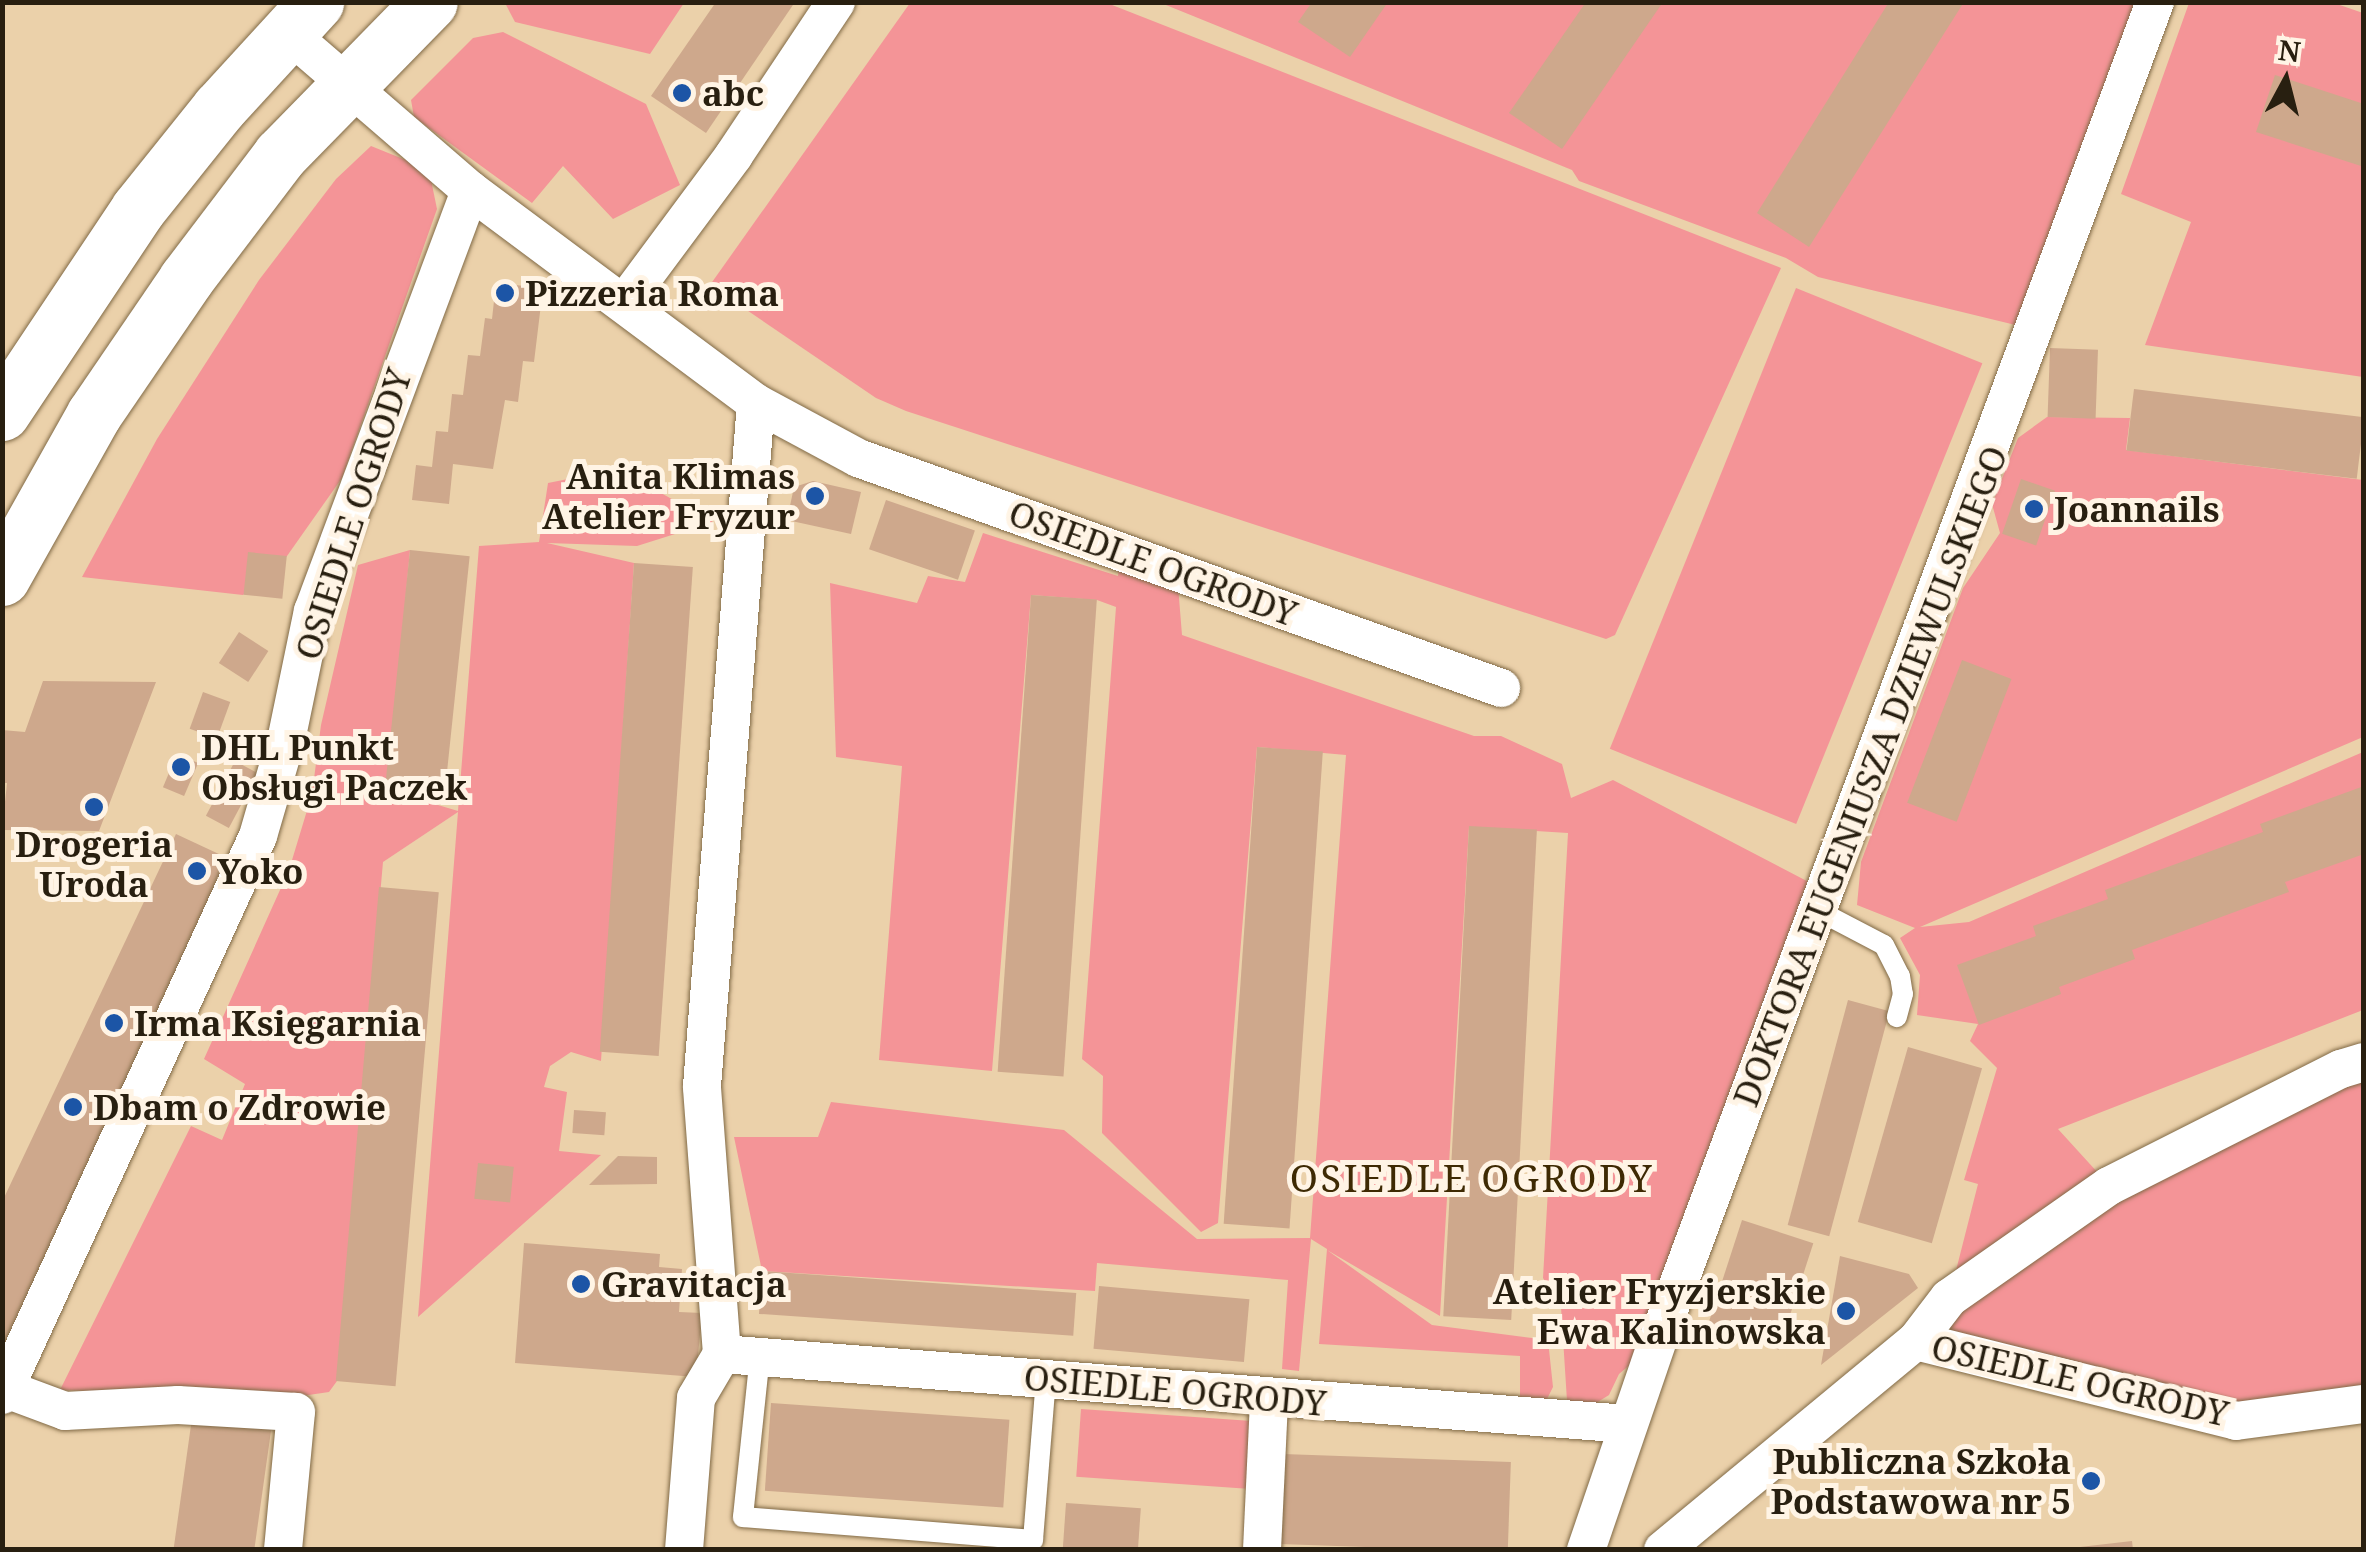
<!DOCTYPE html>
<html>
<head>
<meta charset="utf-8">
<style>
  body { margin:0 }
  #map { position:relative; width:2366px; height:1552px; overflow:hidden; background:#ebd1aa; font-family:"Noto Serif",serif }
  div>[style] { position:absolute }
  [style*='--x'] { left:calc(var(--x)*1px); top:calc(var(--y)*1px); width:calc(var(--w)*1px); rotate:calc(var(--a)*1deg) }
  .green>* { inset:0; background:#f49497; transform-origin:0 0 }
  .building>* { inset:0; background:#cea88c; transform-origin:0 0 }
  .roads { filter:drop-shadow(0 0 2px #816a46) drop-shadow(0 0 2px #816a46) }
  .service>* { height:20px; margin:-10px; padding:0 10px; transform-origin:10px; border-radius:10px; background:#fff }
  .minor>* { height:38px; margin:-19px; padding:0 19px; transform-origin:19px; border-radius:19px; background:#fff }
  .secondary>* { height:55px; margin:-27.5px; padding:0 27.5px; transform-origin:27.5px; border-radius:27.5px; background:#fff }
  .dots>* { width:28px; height:28px; translate:-50% -50%; box-sizing:border-box; border:5px solid #fff4e5; border-radius:50% }
  span { translate:-50% -50%; white-space:nowrap; text-align:center; line-height:1.15; -webkit-text-stroke:10px #fff4e5; paint-order:stroke }
  .poi-label { font-size:35px; color:#281f10; font-weight:700 }
  .left { translate:0 -50%; text-align:left }
  .right { translate:-100% -50%; text-align:right }
  .street-label { font-size:35px; color:#281f10 }
  .neighbourhood-label { font-size:38px; color:#3e2a03; letter-spacing:2.5px }
  .frame { position:absolute; inset:0; border:5px solid #281f10; pointer-events:none }
  .north { position:absolute; left:2236px; top:30px; width:100px; height:100px; -webkit-text-stroke:8px #fff4e5; paint-order:stroke; rotate:7deg; font-size:28px; font-weight:700; line-height:40px; text-align:center; color:#281f10 }
  .north::after { content:''; display:block; margin:auto; width:35px; height:45px; background:#281f10; clip-path:polygon(50% 0,100% 100%,50% 72%,0 100%) }
</style>
</head>
<body>
<div id="map">
  <div class="green">
    <i style="clip-path:polygon(505px 3px,506px 2px,684px 3px,650px 54px,515px 22px)"></i>
    <i style="clip-path:polygon(910px 3px,1107px 3px,1781px 268px,1615px 635px,1606px 639px,906px 411px,876px 398px,710px 285px)"></i>
    <i style="clip-path:polygon(1161px 3px,2155px 3px,2036px 330px,1818px 277px,1786px 258px,1579px 181px,1572px 170px)"></i>
    <i style="clip-path:polygon(2189px 3px,2334px 3px,2363px 13px,2363px 377px,2145px 345px,2191px 222px,2121px 194px)"></i>
    <i style="clip-path:polygon(503px 32px,646px 104px,680px 185px,613px 219px,563px 166px,532px 203px,414px 117px,411px 100px,473px 38px)"></i>
    <i style="clip-path:polygon(371px 146px,413px 163px,431px 180px,437px 209px,342px 478px,287px 556px,243px 595px,82px 577px,157px 439px,259px 280px,336px 179px)"></i>
    <i style="left:1796px;top:288px;width:201px;height:497px;rotate:22deg"></i>
    <i style="clip-path:polygon(2047px 417px,2130px 418px,2126px 450px,2363px 480px,2363px 737px,1920px 927px,1969px 922px,2363px 752px,2363px 1010px,2058px 1129px,2109px 1185px,2363px 1062px,2363px 1404px,2236px 1421px,1916px 1341px,1949px 1298px,1978px 1184px,1964px 1180px,1997px 1068px,1970px 1041px,1978px 1024px,1917px 1015px,1920px 975px,1900px 938px,1915px 928px,1857px 905px,1861px 862px,1963px 588px,2000px 533px,1992px 504px,2018px 438px)"></i>
    <i style="clip-path:polygon(618px 469px,713px 522px,637px 546px,547px 543px,634px 563px,601px 1061px,571px 1052px,550px 1066px,544px 1087px,567px 1092px,559px 1151px,601px 1155px,418px 1317px,458px 812px,383px 862px,337px 1381px,329px 1392px,295px 1397px,60px 1390px,191px 1126px,222px 1140px,245px 1084px,204px 1059px,289px 870px,312px 794px,321px 725px,358px 565px,410px 550px,388px 790px,458px 811px,479px 546px,539px 542px,548px 483px)"></i>
    <i style="clip-path:polygon(983px 533px,1118px 576px,1121px 548px,1177px 573px,1182px 635px,1474px 736px,1501px 736px,1562px 764px,1571px 798px,1613px 780px,1826px 891px,1657px 1342px,1619px 1374px,1609px 1395px,1588px 1408px,1567px 1401px,1561px 1307px,1543px 1278px,1568px 833px,1469px 827px,1440px 1316px,1327px 1250px,1432px 1325px,1548px 1340px,1553px 1387px,1546px 1401px,1520px 1397px,1520px 1356px,1319px 1344px,1327px 1249px,1311px 1239px,1299px 1371px,1282px 1369px,1288px 1280px,1097px 1263px,1095px 1291px,762px 1271px,734px 1137px,818px 1137px,831px 1102px,1064px 1130px,1197px 1239px,1310px 1238px,1346px 755px,1257px 747px,1218px 1223px,1201px 1232px,1102px 1133px,1103px 1076px,1082px 1059px,1116px 607px,1097px 600px,1031px 595px,992px 1071px,879px 1060px,902px 766px,836px 757px,830px 583px,917px 603px,928px 576px,965px 582px)"></i>
    <i style="left:1081px;top:1409px;width:171px;height:68px;rotate:4deg"></i>
  </div>
  <div class="building">
    <i style="clip-path:polygon(716px 2px,795px 2px,706px 133px,651px 96px)"></i>
    <i style="clip-path:polygon(1312px 2px,1388px 2px,1350px 57px,1298px 22px)"></i>
    <i style="clip-path:polygon(1586px 2px,1663px 2px,1562px 149px,1509px 113px)"></i>
    <i style="clip-path:polygon(1889px 2px,1964px 2px,1809px 247px,1757px 213px)"></i>
    <i style="clip-path:polygon(2275px 75px,2364px 104px,2364px 167px,2256px 132px)"></i>
    <i style="clip-path:polygon(496px 283px,543px 288px,534px 362px,523px 361px,518px 402px,505px 400px,493px 469px,453px 464px,449px 504px,412px 500px,416px 465px,432px 467px,436px 431px,448px 432px,452px 394px,463px 395px,468px 355px,480px 356px,485px 318px,492px 319px)"></i>
    <i style="left:2050px;top:348px;width:48px;height:69px;rotate:2deg"></i>
    <i style="left:2134px;top:389px;width:232px;height:62px;rotate:7deg"></i>
    <i style="left:2021px;top:479px;width:36px;height:58px;rotate:19deg"></i>
    <i style="clip-path:polygon(813px 481px,861px 492px,851px 534px,787px 520px,794px 487px)"></i>
    <i style="left:886px;top:500px;width:94px;height:52px;rotate:19deg"></i>
    <i style="left:410px;top:550px;width:60px;height:242px;rotate:6deg"></i>
    <i style="left:248px;top:552px;width:39px;height:43px;rotate:6deg"></i>
    <i style="left:634px;top:563px;width:59px;height:490px;rotate:4deg"></i>
    <i style="left:1031px;top:595px;width:66px;height:478px;rotate:4deg"></i>
    <i style="left:239px;top:632px;width:35px;height:37px;rotate:33deg"></i>
    <i style="left:1962px;top:660px;width:53px;height:153px;rotate:21deg"></i>
    <i style="clip-path:polygon(43px 681px,156px 682px,99px 831px,2px 830px,7px 783px,2px 783px,2px 730px,25px 732px)"></i>
    <i style="left:203px;top:692px;width:29px;height:39px;rotate:20deg"></i>
    <i style="left:1257px;top:747px;width:66px;height:478px;rotate:4deg"></i>
    <i style="left:177px;top:754px;width:23px;height:36px;rotate:23deg"></i>
    <i style="left:235px;top:761px;width:26px;height:62px;rotate:28deg"></i>
    <i style="clip-path:polygon(2364px 786px,2364px 854px,2285px 882px,2289px 892px,2132px 950px,2135px 959px,2059px 987px,2061px 994px,1979px 1025px,1957px 965px,2036px 936px,2033px 926px,2108px 899px,2105px 890px,2263px 832px,2260px 824px)"></i>
    <i style="left:1469px;top:826px;width:68px;height:491px;rotate:3deg"></i>
    <i style="clip-path:polygon(176px 834px,236px 862px,2px 1356px,2px 1202px)"></i>
    <i style="left:379px;top:887px;width:60px;height:496px;rotate:5deg"></i>
    <i style="left:1848px;top:1000px;width:43px;height:233px;rotate:15deg"></i>
    <i style="left:1908px;top:1047px;width:77px;height:182px;rotate:16deg"></i>
    <i style="left:574px;top:1110px;width:32px;height:23px;rotate:4deg"></i>
    <i style="clip-path:polygon(618px 1156px,657px 1157px,657px 1184px,589px 1185px)"></i>
    <i style="left:478px;top:1163px;width:36px;height:36px;rotate:6deg"></i>
    <i style="left:1742px;top:1220px;width:75px;height:112px;rotate:18deg"></i>
    <i style="clip-path:polygon(524px 1243px,660px 1254px,659px 1267px,682px 1269px,679px 1312px,702px 1313px,696px 1377px,515px 1363px)"></i>
    <i style="clip-path:polygon(1840px 1256px,1909px 1274px,1918px 1288px,1821px 1365px)"></i>
    <i style="left:762px;top:1271px;width:315px;height:43px;rotate:4deg"></i>
    <i style="left:1099px;top:1286px;width:151px;height:63px;rotate:5deg"></i>
    <i style="left:771px;top:1403px;width:239px;height:88px;rotate:4deg"></i>
    <i style="left:192px;top:1418px;width:80px;height:133px;rotate:8deg"></i>
    <i style="left:1283px;top:1454px;width:228px;height:90px;rotate:2deg"></i>
    <i style="left:1066px;top:1503px;width:75px;height:47px;rotate:4deg"></i>
    <i style="clip-path:polygon(2132px 1541px,2133px 1550px,2080px 1550px,2080px 1547px)"></i>
  </div>
  <div class="roads">
    <div class="service">
      <i style="--x:1819;--y:911;--w:73;--a:27.6"></i>
      <i style="--x:1884;--y:945;--w:35;--a:63"></i>
      <i style="--x:1900;--y:976;--w:18;--a:81"></i>
      <i style="--x:1903;--y:994;--w:24;--a:105"></i>
      <i style="--x:760;--y:1355;--w:163;--a:96"></i>
      <i style="--x:743;--y:1517;--w:291;--a:4.5"></i>
      <i style="--x:1033;--y:1540;--w:162;--a:-85.4"></i>
    </div>
    <div class="minor">
      <i style="--x:287;--y:32;--w:242;--a:40.8"></i>
      <i style="--x:470;--y:190;--w:357;--a:36.7"></i>
      <i style="--x:756;--y:403;--w:116;--a:28.3"></i>
      <i style="--x:858;--y:458;--w:683;--a:19.68"></i>
      <i style="--x:625;--y:302;--w:183;--a:-53.4"></i>
      <i style="--x:734;--y:155;--w:184;--a:-56.3"></i>
      <i style="--x:1916;--y:1341;--w:330;--a:14"></i>
      <i style="--x:2236;--y:1421;--w:129;--a:-7.6"></i>
      <i style="--x:722;--y:1354;--w:909;--a:4.42"></i>
      <i style="--x:6;--y:1389;--w:63;--a:20.4"></i>
      <i style="--x:65;--y:1411;--w:113;--a:-3"></i>
      <i style="--x:178;--y:1405;--w:118;--a:3.4"></i>
      <i style="--x:296;--y:1412;--w:139;--a:95.4"></i>
      <i style="--x:2;--y:1395;--w:615;--a:-65.39"></i>
      <i style="--x:258;--y:836;--w:104;--a:-73.8"></i>
      <i style="--x:287;--y:736;--w:128;--a:-78.3"></i>
      <i style="--x:313;--y:611;--w:449;--a:-69.5"></i>
      <i style="--x:684;--y:1550;--w:152;--a:-85.5"></i>
      <i style="--x:696;--y:1398;--w:51;--a:-59.4"></i>
      <i style="--x:722;--y:1354;--w:269;--a:-94.3"></i>
      <i style="--x:702;--y:1086;--w:685;--a:-85.48"></i>
      <i style="--x:1262;--y:1550;--w:151;--a:-87.3"></i>
      <i style="--x:1586;--y:1550;--w:231;--a:-71.1"></i>
      <i style="--x:1661;--y:1331;--w:1418;--a:-69.61"></i>
      <i style="--x:1663;--y:1550;--w:328;--a:-39.6"></i>
      <i style="--x:1916;--y:1341;--w:54;--a:-52.5"></i>
      <i style="--x:1949;--y:1298;--w:195;--a:-35"></i>
      <i style="--x:2109;--y:1186;--w:260;--a:-26.8"></i>
      <i style="--x:2341;--y:1069;--w:24;--a:-17"></i>
    </div>
    <div class="secondary">
      <i style="--x:2;--y:413;--w:245;--a:-56.3"></i>
      <i style="--x:138;--y:209;--w:129;--a:-51.3"></i>
      <i style="--x:219;--y:108;--w:144;--a:-47.5"></i>
      <i style="--x:2;--y:578;--w:188;--a:-60.7"></i>
      <i style="--x:94;--y:414;--w:163;--a:-55.7"></i>
      <i style="--x:186;--y:279;--w:156;--a:-52.8"></i>
      <i style="--x:280;--y:155;--w:214;--a:-45.6"></i>
    </div>
  </div>
  <div class="dots">
    <i style="left:682px;top:93px;background:#1c55a6"></i>
    <i style="left:505px;top:293px;background:#1c55a6"></i>
    <i style="left:815px;top:496px;background:#1c55a6"></i>
    <i style="left:2034px;top:509px;background:#1c55a6"></i>
    <i style="left:181px;top:767px;background:#1c55a6"></i>
    <i style="left:94px;top:807px;background:#1c55a6"></i>
    <i style="left:197px;top:871px;background:#1c55a6"></i>
    <i style="left:114px;top:1023px;background:#1c55a6"></i>
    <i style="left:73px;top:1107px;background:#1c55a6"></i>
    <i style="left:581px;top:1284px;background:#1c55a6"></i>
    <i style="left:1846px;top:1311px;background:#1c55a6"></i>
    <i style="left:2091px;top:1481px;background:#1c55a6"></i>
  </div>
  <div class="poi-label">
    <span class="left" style="left:702px;top:93px">abc</span>
    <span class="left" style="left:525px;top:293px">Pizzeria Roma</span>
    <span class="right" style="left:795px;top:496px">Anita Klimas<br>Atelier Fryzur</span>
    <span class="left" style="left:2054px;top:509px">Joannails</span>
    <span class="left" style="left:201px;top:767px">DHL Punkt<br>Obsługi Paczek</span>
    <span style="left:94px;top:864px">Drogeria<br>Uroda</span>
    <span class="left" style="left:217px;top:871px">Yoko</span>
    <span class="left" style="left:134px;top:1023px">Irma Księgarnia</span>
    <span class="left" style="left:93px;top:1107px">Dbam o Zdrowie</span>
    <span class="left" style="left:601px;top:1284px">Gravitacja</span>
    <span class="right" style="left:1826px;top:1311px">Atelier Fryzjerskie<br>Ewa Kalinowska</span>
    <span class="right" style="left:2071px;top:1481px">Publiczna Szkoła<br>Podstawowa nr 5</span>
  </div>
  <div class="street-label">
    <span style="left:353px;top:514px;rotate:-72deg">OSIEDLE OGRODY</span>
    <span style="left:1153px;top:563px;rotate:20deg">OSIEDLE OGRODY</span>
    <span style="left:1870px;top:776px;rotate:-69deg">DOKTORA EUGENIUSZA DZIEWULSKIEGO</span>
    <span style="left:2080px;top:1380px;rotate:13deg">OSIEDLE OGRODY</span>
    <span style="left:1175px;top:1390px;rotate:5deg">OSIEDLE OGRODY</span>
  </div>
  <div class="neighbourhood-label">
    <span style="left:1472px;top:1178px">OSIEDLE OGRODY</span>
  </div>
  <div class="frame"></div>
  <div class="north">N</div>
</div>
</body>
</html>
